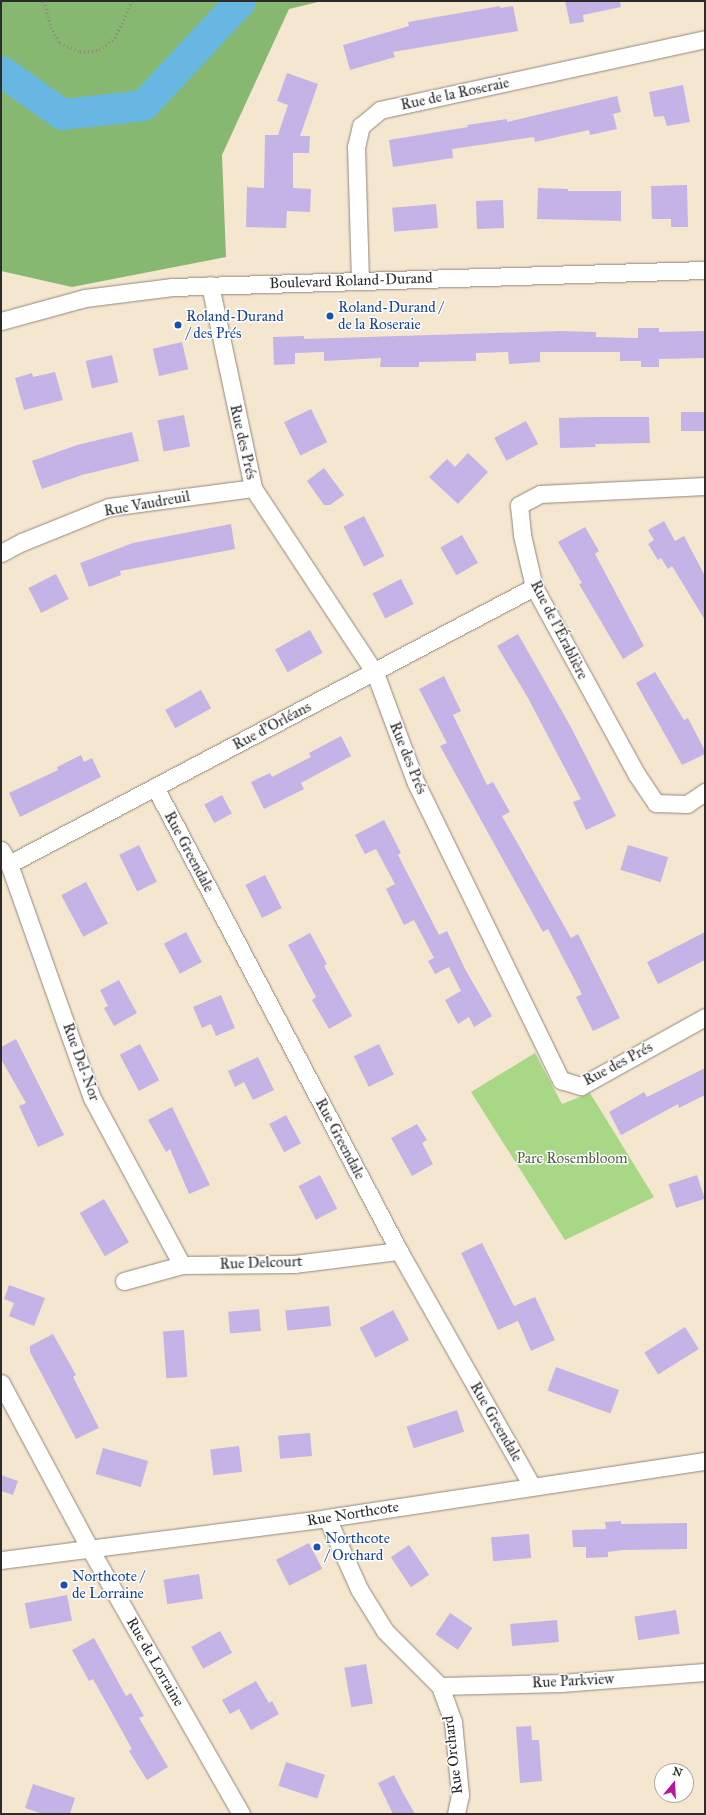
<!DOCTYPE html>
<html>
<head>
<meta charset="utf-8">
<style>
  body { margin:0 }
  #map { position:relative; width:706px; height:1815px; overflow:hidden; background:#f5e6cf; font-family:"IM FELL Great Primer",serif }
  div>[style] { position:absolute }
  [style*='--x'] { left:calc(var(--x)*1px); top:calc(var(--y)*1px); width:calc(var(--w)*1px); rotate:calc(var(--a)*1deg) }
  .green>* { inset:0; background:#a8d785 }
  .forest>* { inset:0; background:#86b872 }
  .river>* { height:31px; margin:-15.5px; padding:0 15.5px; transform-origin:15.5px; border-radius:15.5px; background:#68b7e2 }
  .building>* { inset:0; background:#c4b3e7; transform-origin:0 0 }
  .path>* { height:2.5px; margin-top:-1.25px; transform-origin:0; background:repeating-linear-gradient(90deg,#90887d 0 1px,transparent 0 4px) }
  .roads { filter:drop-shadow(0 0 1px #90887d) drop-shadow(0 0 1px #90887d) }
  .minor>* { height:17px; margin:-8.5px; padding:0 8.5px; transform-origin:8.5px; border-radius:8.5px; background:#fff }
  .dots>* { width:11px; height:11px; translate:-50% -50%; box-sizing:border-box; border:2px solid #fff; border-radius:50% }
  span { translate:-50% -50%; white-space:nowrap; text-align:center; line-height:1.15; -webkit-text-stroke:3px #fff; paint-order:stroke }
  .street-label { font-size:15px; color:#2b2b2b }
  .transit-label { font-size:15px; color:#164399 }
  .left { translate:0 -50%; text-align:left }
  .park-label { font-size:15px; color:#505f46 }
  .frame { position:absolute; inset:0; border:2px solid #2b2b2b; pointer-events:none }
  .north { position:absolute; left:654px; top:1763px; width:40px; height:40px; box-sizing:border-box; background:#fff; border:1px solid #aaa; border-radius:50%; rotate:18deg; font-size:11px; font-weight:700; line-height:16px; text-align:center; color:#2b2b2b }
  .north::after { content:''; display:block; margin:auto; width:14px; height:18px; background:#b5179e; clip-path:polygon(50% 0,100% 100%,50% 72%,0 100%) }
</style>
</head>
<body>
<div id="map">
  <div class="green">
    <i style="clip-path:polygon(535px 1053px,562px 1104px,590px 1093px,654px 1197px,565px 1240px,471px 1092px)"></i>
  </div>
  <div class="forest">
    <i style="clip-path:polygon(1px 1px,322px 1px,289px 9px,222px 155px,226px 257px,72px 287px,1px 271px)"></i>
  </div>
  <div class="river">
    <i style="--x:1;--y:71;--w:75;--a:35.2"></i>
    <i style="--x:62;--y:114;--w:81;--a:-6.3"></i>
    <i style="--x:143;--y:105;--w:142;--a:-47"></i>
  </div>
  <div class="building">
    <i style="clip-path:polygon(565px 1px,620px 1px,621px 7px,583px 15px,584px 22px,570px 24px)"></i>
    <i style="clip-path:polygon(500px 6px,500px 8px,513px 6px,518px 31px,393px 52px,395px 57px,350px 70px,343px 45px,409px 26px,408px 22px)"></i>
    <i style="clip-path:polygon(287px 73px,318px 84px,300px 136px,310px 136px,309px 153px,293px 153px,293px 188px,311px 189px,310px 212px,287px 211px,286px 228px,246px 227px,247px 187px,264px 188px,265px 135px,278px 135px,288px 105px,277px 101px)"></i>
    <i style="clip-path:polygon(683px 85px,690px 122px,667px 126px,664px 116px,654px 117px,649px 92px)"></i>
    <i style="clip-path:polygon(617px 96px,621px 112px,613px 114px,617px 129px,590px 135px,589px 130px,535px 142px,534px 137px,452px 149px,453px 158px,393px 167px,389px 140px,468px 127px,467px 125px,507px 119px,507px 122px)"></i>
    <i style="clip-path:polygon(687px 185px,688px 227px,671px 227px,671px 219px,652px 219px,651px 186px)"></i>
    <i style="clip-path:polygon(538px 188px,568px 189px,568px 191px,621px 191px,621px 221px,537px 219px)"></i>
    <i style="left:503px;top:200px;width:28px;height:27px;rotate:88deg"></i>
    <i style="left:436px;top:204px;width:24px;height:44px;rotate:85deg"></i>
    <i style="clip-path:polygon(638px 328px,659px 328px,659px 332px,705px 331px,705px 358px,659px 359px,659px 367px,641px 367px,641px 361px,620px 361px,620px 352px,540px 352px,540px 362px,509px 364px,508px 352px,476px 353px,476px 361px,419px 362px,419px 367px,380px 367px,381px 358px,324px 361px,324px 352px,295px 353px,295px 364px,274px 365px,273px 337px,304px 336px,304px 339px,560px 331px,596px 332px,596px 337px,638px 338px)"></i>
    <i style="left:182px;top:342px;width:28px;height:30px;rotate:77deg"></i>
    <i style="left:112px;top:355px;width:28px;height:27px;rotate:77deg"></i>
    <i style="clip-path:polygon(55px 372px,63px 400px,24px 410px,15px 378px,32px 373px,33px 377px)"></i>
    <i style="left:311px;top:409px;width:37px;height:30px;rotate:64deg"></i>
    <i style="left:681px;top:412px;width:24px;height:19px"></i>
    <i style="left:184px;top:415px;width:32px;height:27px;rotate:79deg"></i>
    <i style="clip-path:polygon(595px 417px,649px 417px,650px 443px,595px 444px,596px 447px,560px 448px,559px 418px)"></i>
    <i style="left:526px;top:421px;width:26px;height:36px;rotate:62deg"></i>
    <i style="clip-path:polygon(132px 432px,139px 461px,82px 475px,42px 489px,32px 461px,77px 445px)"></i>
    <i style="clip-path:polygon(468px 453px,488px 472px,458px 504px,429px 477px,447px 459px,455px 467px)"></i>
    <i style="clip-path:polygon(324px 468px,344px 495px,330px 505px,324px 505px,307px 481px)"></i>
    <i style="left:364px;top:516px;width:45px;height:23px;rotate:63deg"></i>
    <i style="clip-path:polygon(664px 521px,675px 541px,684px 536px,705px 576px,705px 620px,672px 566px,668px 569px,661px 558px,658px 560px,648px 544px,654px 540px,648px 530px)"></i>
    <i style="clip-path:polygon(231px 524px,235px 549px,120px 571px,121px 575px,89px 587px,80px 563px,133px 543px)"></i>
    <i style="clip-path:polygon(585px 527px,599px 551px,595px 554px,644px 646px,623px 659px,579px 584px,582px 583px,558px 542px)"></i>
    <i style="left:462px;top:535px;width:32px;height:25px;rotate:60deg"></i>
    <i style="left:56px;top:574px;width:28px;height:31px;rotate:63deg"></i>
    <i style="left:401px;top:579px;width:28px;height:32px;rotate:63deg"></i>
    <i style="left:310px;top:630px;width:26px;height:40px;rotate:61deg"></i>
    <i style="clip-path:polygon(518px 634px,572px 729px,616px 816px,586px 830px,573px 802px,581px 799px,528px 698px,497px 646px)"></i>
    <i style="clip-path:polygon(655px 672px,684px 720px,688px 718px,705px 751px,705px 754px,682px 765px,636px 683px)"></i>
    <i style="clip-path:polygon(444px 676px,461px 711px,453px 715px,487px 785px,493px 782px,510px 812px,502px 816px,571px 938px,578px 934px,620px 1018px,593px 1031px,576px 997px,582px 994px,548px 929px,543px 932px,440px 746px,447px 743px,419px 689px)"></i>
    <i style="left:201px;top:690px;width:21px;height:41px;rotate:61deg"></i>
    <i style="clip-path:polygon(341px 736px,351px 756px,301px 783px,304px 789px,264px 809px,251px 782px,270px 773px,272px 777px,311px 757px,309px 753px)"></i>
    <i style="clip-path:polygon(81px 755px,84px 762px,92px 758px,101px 777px,20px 817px,9px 793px,58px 770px,57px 767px)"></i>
    <i style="left:222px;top:795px;width:21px;height:20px;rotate:62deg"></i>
    <i style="clip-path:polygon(384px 820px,401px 853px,398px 855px,439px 935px,447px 931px,465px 969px,492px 1016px,474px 1027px,469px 1017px,458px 1024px,445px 1000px,461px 991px,449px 967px,435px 974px,428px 961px,434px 958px,414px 920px,404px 925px,386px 889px,395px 884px,376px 849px,365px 854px,355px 835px)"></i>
    <i style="left:139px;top:845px;width:41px;height:22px;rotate:64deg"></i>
    <i style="left:628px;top:845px;width:42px;height:26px;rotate:17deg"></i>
    <i style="left:265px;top:875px;width:37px;height:22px;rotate:63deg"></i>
    <i style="left:86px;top:882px;width:47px;height:28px;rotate:62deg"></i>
    <i style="left:186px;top:932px;width:34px;height:25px;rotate:62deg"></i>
    <i style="clip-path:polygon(705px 932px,705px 960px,658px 984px,647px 962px)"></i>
    <i style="clip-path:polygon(310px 933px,327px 964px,324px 966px,352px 1016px,329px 1029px,312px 1000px,316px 997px,288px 945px)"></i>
    <i style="clip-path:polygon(119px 980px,137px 1013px,114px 1026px,104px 1008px,108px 1006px,100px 990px)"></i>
    <i style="clip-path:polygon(221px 995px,235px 1028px,216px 1036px,211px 1024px,202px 1028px,193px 1007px)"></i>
    <i style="clip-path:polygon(16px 1039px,64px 1135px,38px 1147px,19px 1106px,26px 1103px,1px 1059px,1px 1047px)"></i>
    <i style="left:140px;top:1044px;width:41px;height:23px;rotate:62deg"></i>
    <i style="left:379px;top:1044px;width:34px;height:28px;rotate:64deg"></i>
    <i style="clip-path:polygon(258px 1057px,274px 1090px,253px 1100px,244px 1082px,235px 1087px,228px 1071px)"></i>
    <i style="clip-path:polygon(705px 1068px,705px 1095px,679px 1108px,678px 1104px,621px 1135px,609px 1112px,644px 1092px,647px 1097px)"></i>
    <i style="clip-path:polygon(172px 1107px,210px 1185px,189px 1194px,170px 1149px,166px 1152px,148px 1120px)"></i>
    <i style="left:286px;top:1115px;width:32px;height:19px;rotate:62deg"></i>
    <i style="clip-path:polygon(417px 1124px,427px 1140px,422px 1143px,433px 1164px,412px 1176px,391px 1138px)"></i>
    <i style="left:320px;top:1175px;width:38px;height:24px;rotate:63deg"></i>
    <i style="left:697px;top:1175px;width:25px;height:30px;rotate:72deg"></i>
    <i style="left:104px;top:1199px;width:50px;height:28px;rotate:60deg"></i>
    <i style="clip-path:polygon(482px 1243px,514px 1306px,535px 1297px,555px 1340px,531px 1351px,518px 1321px,498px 1330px,461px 1253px)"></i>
    <i style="clip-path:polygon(9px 1285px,45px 1298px,34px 1326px,9px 1316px,14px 1303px,4px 1299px)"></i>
    <i style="left:329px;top:1306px;width:20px;height:44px;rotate:84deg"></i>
    <i style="left:259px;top:1309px;width:22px;height:31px;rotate:85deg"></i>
    <i style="left:393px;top:1310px;width:34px;height:38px;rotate:62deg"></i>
    <i style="left:685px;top:1327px;width:26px;height:48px;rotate:58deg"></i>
    <i style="left:184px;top:1330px;width:47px;height:21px;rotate:86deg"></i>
    <i style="clip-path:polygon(53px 1334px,76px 1375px,73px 1377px,99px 1428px,76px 1439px,30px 1352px,30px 1346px)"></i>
    <i style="left:556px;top:1367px;width:67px;height:25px;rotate:20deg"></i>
    <i style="left:457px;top:1410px;width:23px;height:53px;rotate:72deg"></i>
    <i style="left:310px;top:1433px;width:23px;height:32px;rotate:85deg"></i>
    <i style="left:239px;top:1446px;width:26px;height:29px;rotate:83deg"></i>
    <i style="left:103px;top:1448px;width:47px;height:27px;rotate:16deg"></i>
    <i style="clip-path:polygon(1px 1475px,18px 1481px,13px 1495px,1px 1491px)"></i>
    <i style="clip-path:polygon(621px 1521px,621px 1524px,687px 1523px,687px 1549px,622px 1550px,608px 1552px,608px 1557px,586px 1558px,586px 1547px,573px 1547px,572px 1530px,606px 1529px,605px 1522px)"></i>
    <i style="left:529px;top:1534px;width:24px;height:38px;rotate:85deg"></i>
    <i style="left:309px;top:1543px;width:29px;height:37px;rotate:63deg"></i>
    <i style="left:409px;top:1545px;width:36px;height:22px;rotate:56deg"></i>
    <i style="left:199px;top:1574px;width:25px;height:36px;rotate:81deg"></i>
    <i style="left:67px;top:1595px;width:26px;height:43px;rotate:79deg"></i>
    <i style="left:676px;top:1610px;width:24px;height:42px;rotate:81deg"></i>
    <i style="left:450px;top:1613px;width:27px;height:26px;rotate:34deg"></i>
    <i style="left:557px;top:1620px;width:22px;height:47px;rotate:85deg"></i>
    <i style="left:220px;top:1631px;width:25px;height:33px;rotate:61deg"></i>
    <i style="clip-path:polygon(94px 1638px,126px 1696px,131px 1693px,144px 1716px,139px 1718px,168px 1767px,147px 1780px,129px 1751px,132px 1749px,93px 1679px,89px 1681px,72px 1650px)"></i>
    <i style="left:366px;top:1664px;width:40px;height:22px;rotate:80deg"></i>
    <i style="clip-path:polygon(256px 1681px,269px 1703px,272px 1701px,279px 1714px,251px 1730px,239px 1709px,230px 1714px,222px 1700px)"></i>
    <i style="clip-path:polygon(531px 1726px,532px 1740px,539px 1740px,542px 1781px,520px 1783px,516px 1727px)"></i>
    <i style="left:286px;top:1762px;width:41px;height:25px;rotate:18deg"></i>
    <i style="clip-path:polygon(394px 1775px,403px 1793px,415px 1814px,393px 1814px,378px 1783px)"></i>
    <i style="clip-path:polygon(33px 1784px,75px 1798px,70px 1814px,43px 1814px,25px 1808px)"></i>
  </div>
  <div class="path">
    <i style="--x:44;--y:1;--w:27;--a:75"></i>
    <i style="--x:51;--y:27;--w:18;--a:61"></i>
    <i style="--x:60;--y:43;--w:22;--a:24"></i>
    <i style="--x:80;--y:52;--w:19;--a:-6"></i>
    <i style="--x:99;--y:50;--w:20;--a:-37"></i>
    <i style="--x:115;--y:38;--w:41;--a:-65.3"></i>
  </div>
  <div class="roads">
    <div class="minor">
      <i style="--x:360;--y:281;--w:134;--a:-91.7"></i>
      <i style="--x:356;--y:147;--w:22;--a:-77"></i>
      <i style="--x:361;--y:126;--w:25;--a:-40"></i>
      <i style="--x:380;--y:110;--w:333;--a:-12.3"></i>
      <i style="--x:210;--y:285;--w:208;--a:78"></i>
      <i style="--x:253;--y:488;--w:222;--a:56.6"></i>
      <i style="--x:375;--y:673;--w:117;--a:69.6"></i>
      <i style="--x:416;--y:783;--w:331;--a:64"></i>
      <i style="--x:561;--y:1080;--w:21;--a:17"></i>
      <i style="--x:581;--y:1086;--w:142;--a:-29.1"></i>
      <i style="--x:1;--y:321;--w:87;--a:-15.3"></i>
      <i style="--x:85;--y:298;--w:88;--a:-7.2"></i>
      <i style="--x:172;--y:287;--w:533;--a:-1.83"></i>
      <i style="--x:705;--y:486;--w:165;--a:177.2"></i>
      <i style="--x:540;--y:494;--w:24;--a:152"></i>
      <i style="--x:519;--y:505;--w:30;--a:84"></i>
      <i style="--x:522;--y:535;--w:53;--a:77"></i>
      <i style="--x:534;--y:587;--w:214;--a:61.3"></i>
      <i style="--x:637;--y:775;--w:34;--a:56"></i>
      <i style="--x:656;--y:803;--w:31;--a:2"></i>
      <i style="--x:687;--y:804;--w:22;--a:-34"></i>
      <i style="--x:1;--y:553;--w:24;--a:-28"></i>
      <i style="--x:22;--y:542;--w:94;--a:-21.9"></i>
      <i style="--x:109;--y:507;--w:145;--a:-7.5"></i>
      <i style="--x:155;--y:787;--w:524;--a:62.26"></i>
      <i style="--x:399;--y:1251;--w:270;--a:60.5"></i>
      <i style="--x:1;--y:850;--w:16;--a:60"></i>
      <i style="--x:9;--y:864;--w:248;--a:70.5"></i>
      <i style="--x:92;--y:1098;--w:190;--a:61.7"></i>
      <i style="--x:9;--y:864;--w:594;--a:-27.82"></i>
      <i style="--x:124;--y:1281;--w:60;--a:-15.4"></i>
      <i style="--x:182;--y:1265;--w:112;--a:-0.5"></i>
      <i style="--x:294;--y:1264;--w:106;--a:-7.1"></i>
      <i style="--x:1;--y:1383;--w:188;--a:61.8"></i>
      <i style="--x:90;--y:1549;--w:305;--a:60.3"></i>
      <i style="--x:327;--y:1518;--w:78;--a:65.7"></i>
      <i style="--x:359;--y:1589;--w:49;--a:58.2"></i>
      <i style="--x:385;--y:1631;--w:78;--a:45"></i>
      <i style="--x:440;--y:1686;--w:38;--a:70"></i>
      <i style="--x:453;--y:1722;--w:73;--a:84.5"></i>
      <i style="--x:460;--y:1795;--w:19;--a:102"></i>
      <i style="--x:1;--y:1560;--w:329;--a:-7.3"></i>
      <i style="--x:327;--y:1518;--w:382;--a:-8.6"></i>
      <i style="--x:440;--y:1686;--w:121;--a:-1.4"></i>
      <i style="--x:561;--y:1683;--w:144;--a:-4.4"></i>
    </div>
  </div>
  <div class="dots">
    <i style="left:330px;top:316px;background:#1a4fb4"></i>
    <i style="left:178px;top:325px;background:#1a4fb4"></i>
    <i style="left:317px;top:1547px;background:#1a4fb4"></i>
    <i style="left:64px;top:1585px;background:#1a4fb4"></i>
  </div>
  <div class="street-label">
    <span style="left:455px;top:94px;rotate:-12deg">Rue de la Roseraie</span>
    <span style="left:351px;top:281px;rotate:-2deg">Boulevard Roland-Durand</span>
    <span style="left:243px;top:442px;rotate:77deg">Rue des Prés</span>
    <span style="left:147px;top:504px;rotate:-10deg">Rue Vaudreuil</span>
    <span style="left:559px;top:630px;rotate:63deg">Rue de l'Érablière</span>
    <span style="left:272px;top:726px;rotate:-28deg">Rue d'Orléans</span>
    <span style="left:408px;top:758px;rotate:68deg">Rue des Prés</span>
    <span style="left:189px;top:852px;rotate:62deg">Rue Greendale</span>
    <span style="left:81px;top:1062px;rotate:70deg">Rue Del-Nor</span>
    <span style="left:618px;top:1064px;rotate:-28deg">Rue des Prés</span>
    <span style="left:340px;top:1139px;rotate:62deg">Rue Greendale</span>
    <span style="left:261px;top:1263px;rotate:-2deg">Rue Delcourt</span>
    <span style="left:496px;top:1422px;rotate:60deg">Rue Greendale</span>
    <span style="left:353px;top:1514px;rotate:-9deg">Rue Northcote</span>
    <span style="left:155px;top:1662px;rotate:60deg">Rue de Lorraine</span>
    <span style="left:573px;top:1681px;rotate:-3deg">Rue Parkview</span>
    <span style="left:453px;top:1755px;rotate:-97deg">Rue Orchard</span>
  </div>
  <div class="transit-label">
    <span class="left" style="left:338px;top:316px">Roland-Durand /<br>de la Roseraie</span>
    <span class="left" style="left:186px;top:325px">Roland-Durand<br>/ des Prés</span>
    <span class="left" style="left:325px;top:1547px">Northcote<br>/ Orchard</span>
    <span class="left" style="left:72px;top:1585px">Northcote /<br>de Lorraine</span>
  </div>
  <div class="park-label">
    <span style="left:572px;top:1159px">Parc Rosembloom</span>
  </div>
  <div class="frame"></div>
  <div class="north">N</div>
</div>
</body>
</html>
